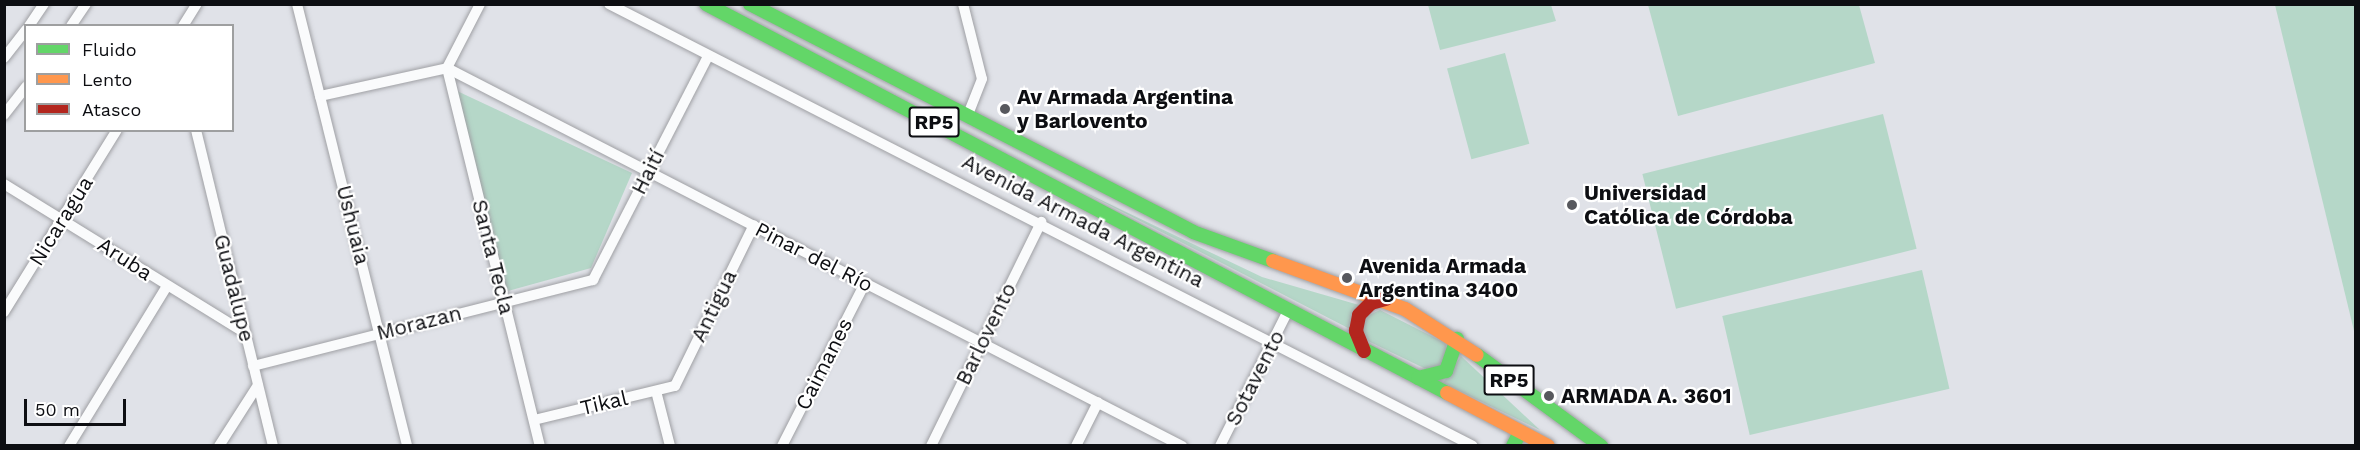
<!DOCTYPE html>
<html>
<head>
<meta charset="utf-8">
<style>
  body { margin:0 }
  #map { position:relative; width:2360px; height:450px; overflow:hidden; background:#e0e2e8; font-family:"Work Sans",sans-serif }
  div>[style] { position:absolute }
  [style*='--x'] { left:calc(var(--x)*1px); top:calc(var(--y)*1px); width:calc(var(--w)*1px); rotate:calc(var(--a)*1deg) }
  .green>* { inset:0; background:#b5d7c8; transform-origin:0 0 }
  .roads { filter:drop-shadow(0 0 2px #9fa0a4) drop-shadow(0 0 2px #9fa0a4) }
  .street>* { height:10px; margin:-5px; padding:0 5px; transform-origin:5px; border-radius:5px; background:#fafbfc }
  .fast>* { height:14px; margin:-7px; padding:0 7px; transform-origin:7px; border-radius:7px; background:#63d668 }
  .slow>* { height:14px; margin:-7px; padding:0 7px; transform-origin:7px; border-radius:7px; background:#ff974d }
  .jam>* { height:14px; margin:-7px; padding:0 7px; transform-origin:7px; border-radius:7px; background:#b3261e }
  .dots>* { width:16px; height:16px; translate:-50% -50%; box-sizing:border-box; border:3px solid #fff; border-radius:50% }
  span { translate:-50% -50%; white-space:nowrap; text-align:center; line-height:1.15; -webkit-text-stroke:4.5px #fff; paint-order:stroke }
  .shield-label span { padding:2px 4px; background:#fff; border:2px solid; border-radius:4px; -webkit-text-stroke-width:0 }
  .shield-label { font-size:20px; color:#0d0e12; font-weight:700 }
  .poi-label { font-size:21px; color:#0d0e12; font-weight:700 }
  .left { translate:0 -50%; text-align:left }
  .street-label { font-size:21px; color:#0d0e12 }
  .frame { position:absolute; inset:0; border:6px solid #0d0e12; pointer-events:none }
  .legend { position:absolute; left:24px; top:24px; width:210px; height:108px; box-sizing:border-box; background:#fff; border:2px solid #9e9fa0; margin:0; padding:8px 10px; list-style:none; font-size:18px; color:#0d0e12 }
  .legend li { display:flex; align-items:center; gap:12px; height:30px }
  .legend b { width:30px; border:2px solid #9e9fa0 }
  .scale { position:absolute; left:24px; top:399px; width:102px; height:27px; box-sizing:border-box; border:3px solid #0d0e12; border-top:0; padding-left:8px; font-size:18px; line-height:21px; white-space:nowrap; color:#0d0e12; -webkit-text-stroke:4px #fff; paint-order:stroke }
</style>
</head>
<body>
<div id="map">
  <div class="green">
    <i style="clip-path:polygon(1428px 5px,1551px 5px,1556px 21px,1440px 50px)"></i>
    <i style="clip-path:polygon(1648px 5px,1859px 5px,1875px 63px,1678px 116px)"></i>
    <i style="clip-path:polygon(2275px 5px,2355px 5px,2355px 335px)"></i>
    <i style="left:1505px;top:53px;width:94px;height:60px;rotate:75deg"></i>
    <i style="clip-path:polygon(457px 91px,632px 173px,591px 268px,504px 292px)"></i>
    <i style="left:1883px;top:114px;width:139px;height:248px;rotate:76deg"></i>
    <i style="clip-path:polygon(1078px 189px,1262px 277px,1359px 305px,1350px 329px)"></i>
    <i style="left:1922px;top:270px;width:122px;height:205px;rotate:77deg"></i>
    <i style="clip-path:polygon(1380px 310px,1445px 343px,1449px 354px,1443px 368px,1430px 371px,1368px 341px,1361px 330px,1367px 316px)"></i>
    <i style="clip-path:polygon(1461px 356px,1540px 430px,1443px 383px)"></i>
  </div>
  <div class="roads">
    <div class="street">
      <i style="--x:297;--y:4;--w:455;--a:76"></i>
      <i style="--x:609;--y:4;--w:970;--a:27.09"></i>
      <i style="--x:963;--y:4;--w:77;--a:75.8"></i>
      <i style="--x:982;--y:79;--w:41;--a:111.5"></i>
      <i style="--x:29;--y:26;--w:27;--a:-56"></i>
      <i style="--x:71;--y:26;--w:27;--a:-56"></i>
      <i style="--x:183;--y:26;--w:26;--a:-58"></i>
      <i style="--x:4;--y:58;--w:36;--a:-52"></i>
      <i style="--x:447;--y:68;--w:389;--a:76.2"></i>
      <i style="--x:447;--y:68;--w:72;--a:-62.7"></i>
      <i style="--x:320;--y:96;--w:130;--a:-12.4"></i>
      <i style="--x:447;--y:68;--w:827;--a:27.22"></i>
      <i style="--x:4;--y:115;--w:36;--a:-52"></i>
      <i style="--x:196;--y:130;--w:325;--a:76.3"></i>
      <i style="--x:4;--y:184;--w:283;--a:31.7"></i>
      <i style="--x:4;--y:312;--w:214;--a:-58.2"></i>
      <i style="--x:253;--y:366;--w:351;--a:-14.2"></i>
      <i style="--x:593;--y:280;--w:252;--a:-62.8"></i>
      <i style="--x:656;--y:391;--w:57;--a:75.7"></i>
      <i style="--x:534;--y:420;--w:145;--a:-13.6"></i>
      <i style="--x:675;--y:386;--w:179;--a:-63.9"></i>
      <i style="--x:69;--y:446;--w:188;--a:-58.5"></i>
      <i style="--x:219;--y:446;--w:72;--a:-57.4"></i>
      <i style="--x:782;--y:446;--w:183;--a:-63"></i>
      <i style="--x:931;--y:446;--w:250;--a:-63.8"></i>
      <i style="--x:1076;--y:446;--w:49;--a:-63.4"></i>
      <i style="--x:1220;--y:446;--w:151;--a:-63.3"></i>
    </div>
    <div class="fast">
      <i style="--x:706;--y:4;--w:837;--a:27.7"></i>
      <i style="--x:750;--y:4;--w:498;--a:27.2"></i>
      <i style="--x:1193;--y:232;--w:85;--a:19.9"></i>
      <i style="--x:1477;--y:355;--w:154;--a:36.3"></i>
      <i style="--x:1418;--y:378;--w:29;--a:-14"></i>
      <i style="--x:1446;--y:371;--w:34;--a:-71"></i>
      <i style="--x:1513;--y:446;--w:16;--a:-63"></i>
    </div>
    <div class="slow">
      <i style="--x:1273;--y:261;--w:140;--a:20"></i>
      <i style="--x:1405;--y:309;--w:85;--a:32.6"></i>
      <i style="--x:1447;--y:393;--w:114;--a:27.7"></i>
    </div>
    <div class="jam">
      <i style="--x:1364;--y:351;--w:22;--a:-112"></i>
      <i style="--x:1356;--y:331;--w:16;--a:-79"></i>
      <i style="--x:1359;--y:315;--w:17;--a:-45"></i>
      <i style="--x:1371;--y:303;--w:16;--a:-15"></i>
    </div>
  </div>
  <div class="dots">
    <i style="left:1005px;top:109px;background:#57585d"></i>
    <i style="left:1572px;top:205px;background:#57585d"></i>
    <i style="left:1347px;top:278px;background:#57585d"></i>
    <i style="left:1549px;top:396px;background:#57585d"></i>
  </div>
  <div class="shield-label">
    <span style="left:934px;top:122px">RP5</span>
    <span style="left:1509px;top:380px">RP5</span>
  </div>
  <div class="poi-label">
    <span class="left" style="left:1017px;top:109px">Av Armada Argentina<br>y Barlovento</span>
    <span class="left" style="left:1584px;top:205px">Universidad<br>Católica de Córdoba</span>
    <span class="left" style="left:1359px;top:278px">Avenida Armada<br>Argentina 3400</span>
    <span class="left" style="left:1561px;top:396px">ARMADA A. 3601</span>
  </div>
  <div class="street-label">
    <span style="left:648px;top:172px;rotate:-63deg">Haití</span>
    <span style="left:61px;top:221px;rotate:-58deg">Nicaragua</span>
    <span style="left:1083px;top:221px;rotate:27deg">Avenida Armada Argentina</span>
    <span style="left:353px;top:225px;rotate:76deg">Ushuaia</span>
    <span style="left:493px;top:257px;rotate:76deg">Santa Tecla</span>
    <span style="left:814px;top:257px;rotate:27deg">Pinar del Río</span>
    <span style="left:125px;top:259px;rotate:33deg">Aruba</span>
    <span style="left:234px;top:288px;rotate:76deg">Guadalupe</span>
    <span style="left:714px;top:306px;rotate:-64deg">Antigua</span>
    <span style="left:419px;top:323px;rotate:-14deg">Morazan</span>
    <span style="left:986px;top:334px;rotate:-64deg">Barlovento</span>
    <span style="left:824px;top:364px;rotate:-63deg">Caimanes</span>
    <span style="left:1255px;top:378px;rotate:-63deg">Sotavento</span>
    <span style="left:604px;top:403px;rotate:-13deg">Tikal</span>
  </div>
  <div class="frame"></div>
  <ul class="legend">
  <li><b style="height:8px;background:#63d668"></b>Fluido</li>
  <li><b style="height:8px;background:#ff974d"></b>Lento</li>
  <li><b style="height:8px;background:#b3261e"></b>Atasco</li>
  </ul>
  <div class="scale">50 m</div>
</div>
</body>
</html>
